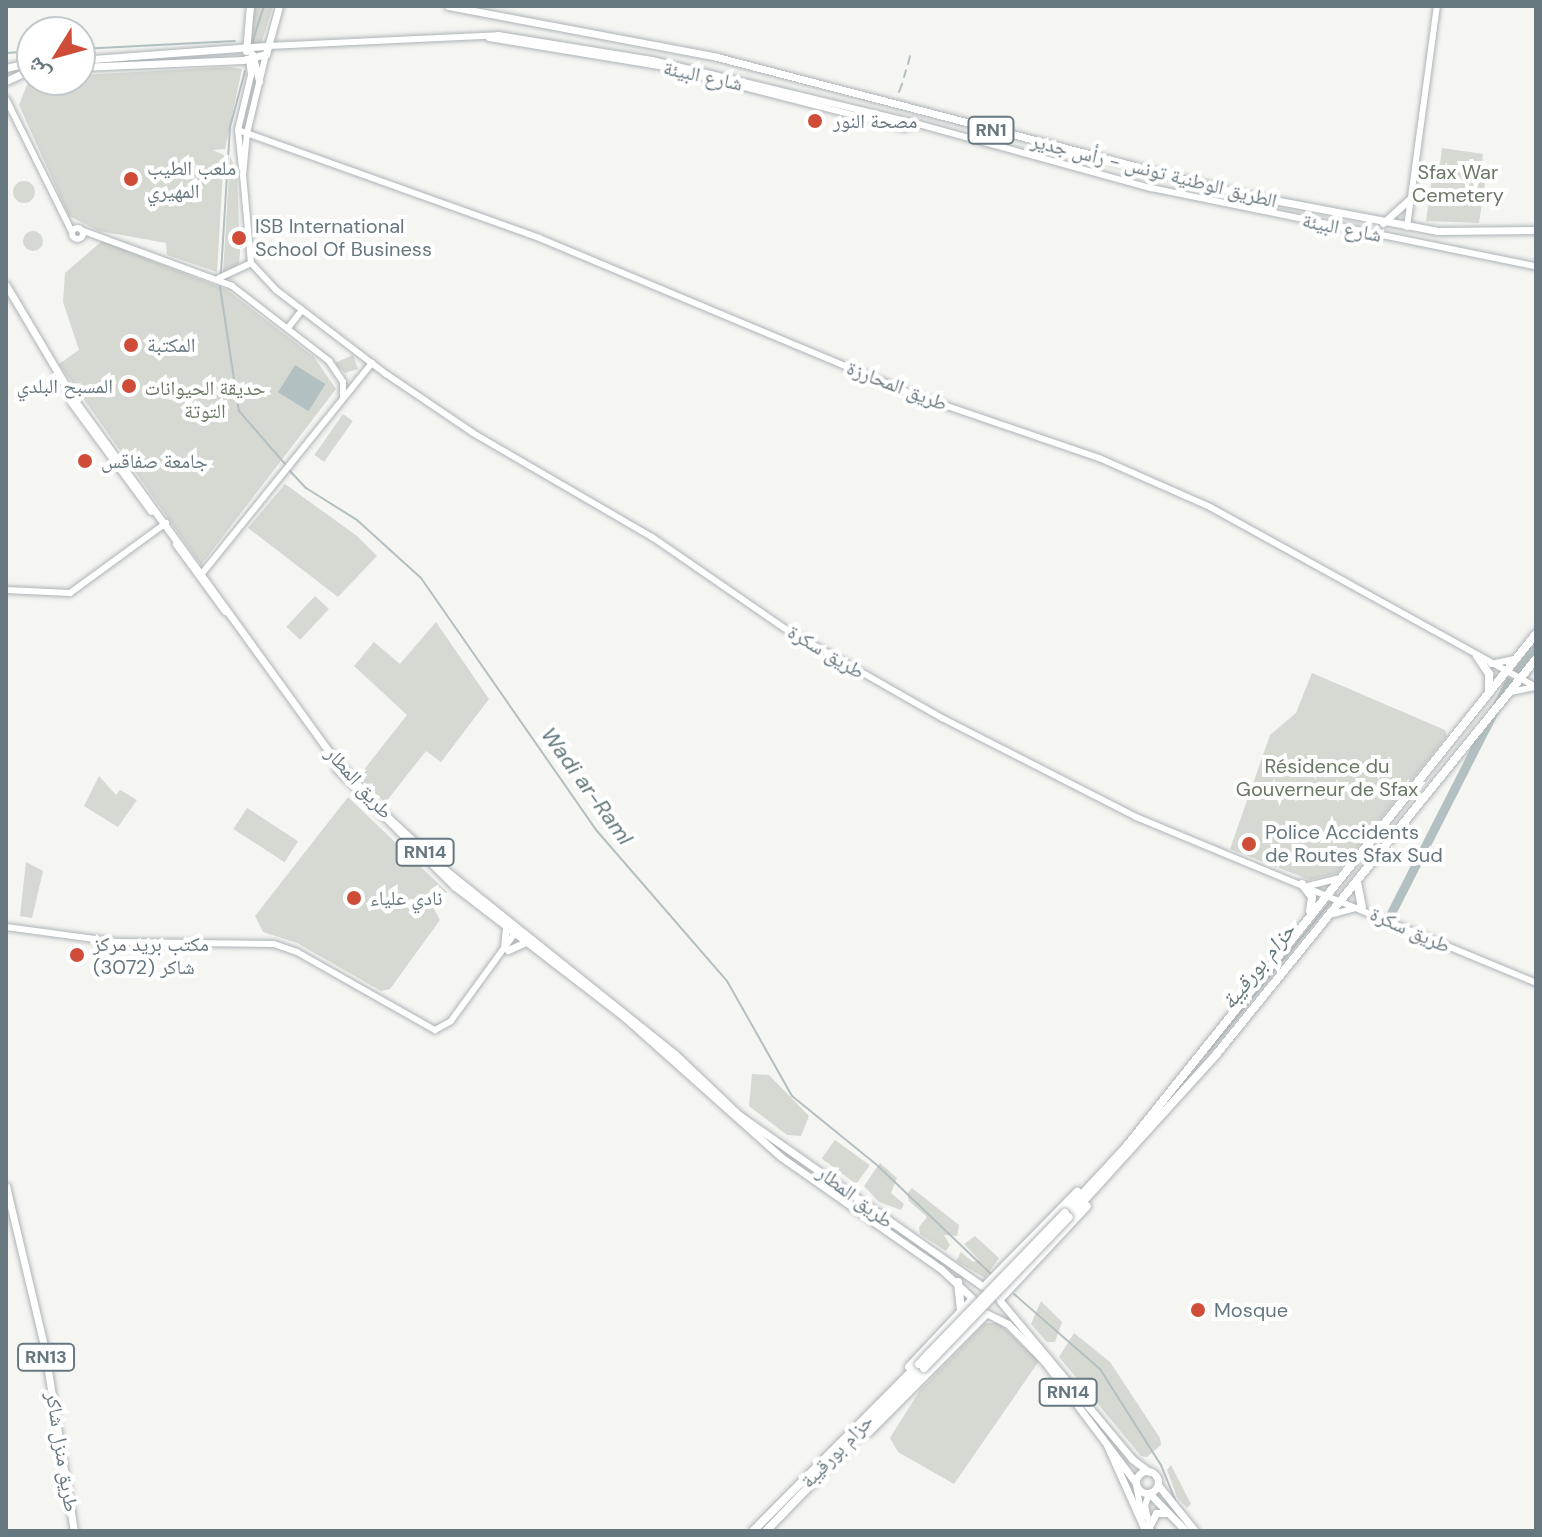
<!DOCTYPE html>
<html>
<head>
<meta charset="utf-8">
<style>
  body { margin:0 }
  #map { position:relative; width:1542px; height:1537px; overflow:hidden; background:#f5f5f2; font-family:"DM Sans","Noto Naskh Arabic",sans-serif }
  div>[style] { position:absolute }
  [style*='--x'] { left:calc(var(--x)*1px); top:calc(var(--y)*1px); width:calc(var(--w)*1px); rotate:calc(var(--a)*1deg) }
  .green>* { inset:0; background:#d5d9d2; transform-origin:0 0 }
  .round { border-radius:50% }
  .water>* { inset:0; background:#b3c0c2; transform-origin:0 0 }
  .stream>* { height:2px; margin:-1px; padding:0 1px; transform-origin:1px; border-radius:1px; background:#b3c0c2 }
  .roads { filter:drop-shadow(0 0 2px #adb3b7) drop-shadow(0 0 2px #adb3b7) }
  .secondary>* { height:6px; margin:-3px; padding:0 3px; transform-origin:3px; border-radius:3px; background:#fff }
  .secondary>.ring { margin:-3px; padding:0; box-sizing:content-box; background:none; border:6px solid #fff; border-radius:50% }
  .primary>* { height:7px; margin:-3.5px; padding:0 3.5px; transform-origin:3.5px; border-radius:3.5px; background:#fff }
  .primary>.ring { margin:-3.5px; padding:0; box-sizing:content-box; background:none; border:7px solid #fff; border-radius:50% }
  .highway>* { height:8px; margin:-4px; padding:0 4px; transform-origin:4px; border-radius:4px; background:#fff }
  .bridges { filter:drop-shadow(0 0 2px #b0b4b7) drop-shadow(0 0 2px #b0b4b7) }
  .highway-bridge>* { height:8px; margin:-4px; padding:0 4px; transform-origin:4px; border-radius:4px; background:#fff }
  .dots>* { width:22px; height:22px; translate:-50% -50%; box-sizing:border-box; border:4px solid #fff; border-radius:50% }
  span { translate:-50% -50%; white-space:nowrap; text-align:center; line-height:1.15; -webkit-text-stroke:8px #fff; paint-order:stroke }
  .shield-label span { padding:2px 6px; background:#fff; border:2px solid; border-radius:6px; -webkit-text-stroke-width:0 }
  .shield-label { font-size:18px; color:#677780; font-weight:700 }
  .street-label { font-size:20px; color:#677780 }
  .poi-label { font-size:20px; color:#677780 }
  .left { translate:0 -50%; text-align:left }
  .right { translate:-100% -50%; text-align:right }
  .park-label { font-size:20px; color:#6b7865 }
  .water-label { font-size:22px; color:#63787c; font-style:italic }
  .frame { position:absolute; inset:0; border:8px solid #677780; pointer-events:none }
  .north { position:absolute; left:16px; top:16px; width:80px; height:80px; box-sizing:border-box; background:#fff; border:2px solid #c2c9cc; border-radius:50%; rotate:233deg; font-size:22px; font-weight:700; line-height:32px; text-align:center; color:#677780 }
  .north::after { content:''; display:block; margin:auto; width:28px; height:36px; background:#cf4d38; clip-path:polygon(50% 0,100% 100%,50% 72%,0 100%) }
</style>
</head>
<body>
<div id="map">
  <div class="green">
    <i style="clip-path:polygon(253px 6px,273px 6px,261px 44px,249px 44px)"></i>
    <i style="clip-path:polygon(229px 67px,242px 69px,225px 149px,213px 150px,224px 155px,217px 272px,167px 255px,166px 243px,99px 231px,69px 216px,19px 105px,30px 77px,80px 80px,80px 75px)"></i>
    <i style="clip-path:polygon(1442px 148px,1483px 154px,1481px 169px,1487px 171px,1479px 223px,1426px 221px,1434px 163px,1440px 164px)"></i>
    <i style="clip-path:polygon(230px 155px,237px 176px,240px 253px,239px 264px,223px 273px)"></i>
    <i class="round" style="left:13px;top:181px;width:22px;height:22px"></i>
    <i class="round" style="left:23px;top:231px;width:20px;height:20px"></i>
    <i style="clip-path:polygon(102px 241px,227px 290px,314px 357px,336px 389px,201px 565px,59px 364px,79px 350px,63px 302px,65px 273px)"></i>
    <i style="clip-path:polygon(353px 355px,358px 369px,345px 373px,335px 363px)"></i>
    <i style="left:343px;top:414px;width:12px;height:50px;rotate:35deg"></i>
    <i style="clip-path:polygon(285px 484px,357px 536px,377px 556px,338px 597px,248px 528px)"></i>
    <i style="left:315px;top:596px;width:19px;height:42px;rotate:43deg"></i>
    <i style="clip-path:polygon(436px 622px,489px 699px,441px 762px,426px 751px,385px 803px,359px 776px,407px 715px,354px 666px,374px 642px,400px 664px)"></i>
    <i style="clip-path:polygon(1312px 673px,1445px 730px,1447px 736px,1337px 873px,1310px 880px,1230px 849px,1270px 735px,1296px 713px)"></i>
    <i style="clip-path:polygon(99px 776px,116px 795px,120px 790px,137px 800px,118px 827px,84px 806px)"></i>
    <i style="clip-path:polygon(348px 797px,447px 892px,432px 905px,440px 920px,390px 989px,381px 991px,297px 943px,263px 932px,255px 916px)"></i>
    <i style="left:247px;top:808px;width:61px;height:25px;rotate:33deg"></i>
    <i style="clip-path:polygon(26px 862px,43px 871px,32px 918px,20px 916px)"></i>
    <i style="clip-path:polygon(752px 1074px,769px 1075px,809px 1116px,801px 1136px,787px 1135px,749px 1106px)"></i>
    <i style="left:835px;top:1140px;width:43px;height:23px;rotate:36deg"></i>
    <i style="clip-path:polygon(880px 1163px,897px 1178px,891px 1193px,904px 1204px,901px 1210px,879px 1202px,864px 1186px)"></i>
    <i style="clip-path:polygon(912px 1188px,959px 1225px,957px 1236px,944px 1235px,950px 1245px,946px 1251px,920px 1234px,919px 1227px,927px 1217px,909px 1201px,907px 1194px)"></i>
    <i style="clip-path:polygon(975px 1236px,999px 1258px,985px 1278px,956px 1261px,961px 1252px,973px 1262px,979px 1260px,964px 1244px)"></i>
    <i style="clip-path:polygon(1041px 1301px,1062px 1322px,1055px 1342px,1047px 1342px,1031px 1324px)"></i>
    <i style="clip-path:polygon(985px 1323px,999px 1323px,1039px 1361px,954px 1484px,898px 1452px,890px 1438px,920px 1390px)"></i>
    <i style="clip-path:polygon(1074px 1333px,1110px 1362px,1160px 1438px,1161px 1445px,1147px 1457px,1141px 1456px,1059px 1357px)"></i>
    <i style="clip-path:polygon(1171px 1465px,1191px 1504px,1187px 1508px,1177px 1497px,1167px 1470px)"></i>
  </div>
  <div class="water">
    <i style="left:295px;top:365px;width:36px;height:32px;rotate:32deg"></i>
    <i style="clip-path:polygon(1536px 638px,1536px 655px,1520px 675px,1513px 671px)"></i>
    <i style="left:1507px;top:677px;width:9px;height:277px;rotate:27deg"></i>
  </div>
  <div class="stream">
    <i style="--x:252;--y:43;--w:39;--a:-72"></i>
    <i style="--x:80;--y:49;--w:155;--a:-3"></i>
    <i style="--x:6;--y:53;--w:26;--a:-4"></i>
    <i style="--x:908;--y:64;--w:8;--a:-76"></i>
    <i style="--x:904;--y:77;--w:7;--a:-74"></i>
    <i style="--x:899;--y:92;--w:9;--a:-69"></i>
    <i style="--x:221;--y:273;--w:146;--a:-86.5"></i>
    <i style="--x:230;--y:127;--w:58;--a:-75"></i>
    <i style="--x:220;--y:287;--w:125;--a:81.3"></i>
    <i style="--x:239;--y:411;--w:72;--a:49"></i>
    <i style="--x:289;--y:470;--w:25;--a:47"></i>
    <i style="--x:306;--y:488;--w:60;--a:32.1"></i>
    <i style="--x:357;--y:520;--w:86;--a:42.2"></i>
    <i style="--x:421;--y:578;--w:308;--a:55.2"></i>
    <i style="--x:597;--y:831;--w:198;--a:49.1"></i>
    <i style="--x:727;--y:981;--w:132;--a:60.5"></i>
    <i style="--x:792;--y:1096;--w:111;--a:39.1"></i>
    <i style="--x:878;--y:1166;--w:156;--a:43.7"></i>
    <i style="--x:1209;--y:1051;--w:195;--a:-50.8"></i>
    <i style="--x:1014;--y:1294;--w:114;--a:41.1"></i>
    <i style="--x:1100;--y:1369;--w:114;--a:57.6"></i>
    <i style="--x:1161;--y:1465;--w:38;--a:68"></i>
  </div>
  <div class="roads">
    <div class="secondary">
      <i style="--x:489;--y:38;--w:183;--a:9.4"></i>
      <i style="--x:670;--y:68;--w:241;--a:14.4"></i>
      <i style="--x:903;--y:128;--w:12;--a:-14"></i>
      <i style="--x:268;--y:46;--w:230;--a:-2.7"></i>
      <i style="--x:498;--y:35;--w:156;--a:9.2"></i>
      <i style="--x:652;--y:60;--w:274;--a:13.5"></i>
      <i style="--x:918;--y:124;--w:242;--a:15.4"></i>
      <i style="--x:1151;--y:188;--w:393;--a:11.5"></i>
      <i style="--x:266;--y:54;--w:81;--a:103.5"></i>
      <i style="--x:247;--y:133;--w:42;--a:95.4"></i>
      <i style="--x:243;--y:175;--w:88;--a:84.8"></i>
      <i style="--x:251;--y:263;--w:37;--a:47"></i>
      <i style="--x:276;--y:290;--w:138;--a:37.4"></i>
      <i style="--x:386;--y:374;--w:105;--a:34.1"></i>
      <i style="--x:473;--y:433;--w:207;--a:30.2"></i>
      <i style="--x:652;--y:537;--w:160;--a:34.6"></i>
      <i style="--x:784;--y:628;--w:182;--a:29.7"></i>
      <i style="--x:942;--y:718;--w:218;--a:27"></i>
      <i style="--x:1136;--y:817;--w:433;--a:22.5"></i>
      <i style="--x:6;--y:99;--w:148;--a:63.6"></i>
      <i style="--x:238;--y:130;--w:320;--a:19.7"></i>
      <i style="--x:539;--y:238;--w:404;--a:22.7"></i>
      <i style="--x:912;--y:394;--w:198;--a:18.9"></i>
      <i style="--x:1099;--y:458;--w:121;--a:23.8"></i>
      <i style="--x:1210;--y:507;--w:372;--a:28.9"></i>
      <i style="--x:242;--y:168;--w:38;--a:-96"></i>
      <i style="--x:238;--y:130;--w:57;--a:-76.7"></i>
      <i style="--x:251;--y:75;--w:16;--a:-97"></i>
      <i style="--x:1407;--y:227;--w:223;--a:-82.3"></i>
      <i class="ring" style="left:71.5px;top:227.5px;width:5px;height:5px"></i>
      <i style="--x:81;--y:230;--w:161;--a:20.3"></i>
      <i style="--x:232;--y:286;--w:123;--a:37.7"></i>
      <i style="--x:329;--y:361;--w:25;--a:56"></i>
      <i style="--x:343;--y:382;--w:14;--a:90"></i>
      <i style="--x:219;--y:278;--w:35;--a:-25"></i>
      <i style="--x:288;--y:328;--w:23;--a:-52"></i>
      <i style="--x:200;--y:576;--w:274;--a:-51.1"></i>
      <i style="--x:6;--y:590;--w:64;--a:2.7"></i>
      <i style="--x:70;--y:593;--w:119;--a:-36.1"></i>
      <i style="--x:1491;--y:664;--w:25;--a:-12"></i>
      <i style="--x:1511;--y:692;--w:25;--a:-12"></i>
      <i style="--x:1308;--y:886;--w:32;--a:-14"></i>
      <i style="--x:1333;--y:914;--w:24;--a:-15"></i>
      <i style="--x:6;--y:927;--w:112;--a:7.7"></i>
      <i style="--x:117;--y:942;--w:157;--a:0.7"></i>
      <i style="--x:274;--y:944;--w:24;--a:19"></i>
      <i style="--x:297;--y:952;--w:159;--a:29.5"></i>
      <i style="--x:435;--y:1030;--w:18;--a:-29"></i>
      <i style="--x:451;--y:1021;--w:112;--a:-54"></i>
      <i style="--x:1136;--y:1485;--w:33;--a:79"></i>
      <i style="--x:1149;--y:1493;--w:14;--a:107"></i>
      <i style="--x:1145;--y:1506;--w:26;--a:77"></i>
    </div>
    <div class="primary">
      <i style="--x:448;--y:6;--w:274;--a:10.7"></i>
      <i style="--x:717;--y:57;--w:543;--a:14.63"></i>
      <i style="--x:1242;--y:194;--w:198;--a:10.7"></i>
      <i style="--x:1437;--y:231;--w:99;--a:-0.6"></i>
      <i style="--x:246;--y:51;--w:45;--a:-84.9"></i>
      <i style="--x:252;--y:54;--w:28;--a:75"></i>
      <i style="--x:80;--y:60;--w:189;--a:-4.3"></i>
      <i style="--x:80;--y:67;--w:163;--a:-2.5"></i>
      <i style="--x:243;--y:60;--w:24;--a:-15"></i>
      <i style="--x:266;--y:54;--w:50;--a:-74.8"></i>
      <i style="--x:6;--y:68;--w:27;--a:-13"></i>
      <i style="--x:6;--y:81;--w:29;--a:-25"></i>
      <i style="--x:1383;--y:223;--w:38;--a:-42"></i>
      <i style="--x:6;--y:285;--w:131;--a:59.3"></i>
      <i style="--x:73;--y:398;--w:433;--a:54.1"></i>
      <i style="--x:327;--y:749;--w:78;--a:49.2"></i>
      <i style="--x:378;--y:808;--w:90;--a:42.7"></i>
      <i style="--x:444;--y:869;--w:296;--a:38.7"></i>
      <i style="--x:675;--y:1054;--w:88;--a:43.6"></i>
      <i style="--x:739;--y:1115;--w:297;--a:35.1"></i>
      <i style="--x:71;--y:402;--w:135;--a:53.7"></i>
      <i style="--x:176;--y:544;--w:83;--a:53.8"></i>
      <i style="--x:336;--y:768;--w:167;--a:45"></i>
      <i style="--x:454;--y:886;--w:215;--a:37.6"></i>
      <i style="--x:624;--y:1017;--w:210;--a:41.7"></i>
      <i style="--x:781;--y:1157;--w:195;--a:35"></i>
      <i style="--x:941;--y:1269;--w:42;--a:43.1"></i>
      <i style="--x:504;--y:947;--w:20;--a:-84"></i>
      <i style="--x:508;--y:950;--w:20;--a:-24"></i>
      <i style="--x:6;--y:1186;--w:164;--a:76.6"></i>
      <i style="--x:44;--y:1346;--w:187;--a:80.8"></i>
      <i style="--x:1000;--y:1301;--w:206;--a:50.1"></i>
      <i style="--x:1132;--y:1459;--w:21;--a:37"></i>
      <i style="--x:988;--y:1314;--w:22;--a:27"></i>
      <i style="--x:1008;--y:1324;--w:52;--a:45.8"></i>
      <i style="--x:1044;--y:1361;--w:153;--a:53"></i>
      <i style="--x:1107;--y:1445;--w:93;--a:65.9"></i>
      <i class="ring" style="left:1136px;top:1471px;width:15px;height:15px"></i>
      <i style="--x:1158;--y:1485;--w:59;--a:51.2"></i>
      <i style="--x:1149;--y:1493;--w:53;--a:45.8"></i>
      <i style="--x:1150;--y:1525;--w:13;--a:-63"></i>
      <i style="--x:1156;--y:1513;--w:11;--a:0"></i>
    </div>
    <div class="highway">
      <i style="--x:1477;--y:656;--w:22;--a:56"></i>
      <i style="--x:1489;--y:674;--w:18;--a:90"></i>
      <i style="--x:1357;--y:882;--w:26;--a:79"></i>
      <i style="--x:1302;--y:884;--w:16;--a:52"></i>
      <i style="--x:1312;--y:897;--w:14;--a:98"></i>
      <i style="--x:1065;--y:1213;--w:90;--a:-47.3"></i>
      <i style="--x:1126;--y:1147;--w:657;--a:-51.37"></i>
      <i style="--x:1069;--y:1217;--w:217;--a:-47.8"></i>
      <i style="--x:1215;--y:1056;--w:511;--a:-51.04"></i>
      <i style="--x:958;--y:1282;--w:30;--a:84"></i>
      <i style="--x:985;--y:1286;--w:132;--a:-45.6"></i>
      <i style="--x:1000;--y:1299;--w:127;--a:-46.9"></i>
      <i style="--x:909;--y:1367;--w:92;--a:-46.8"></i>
      <i style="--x:869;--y:1432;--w:166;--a:-45.2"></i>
      <i style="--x:753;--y:1531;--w:235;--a:-45.2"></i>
      <i style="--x:766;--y:1531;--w:227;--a:-45.9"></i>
    </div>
  </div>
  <div class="bridges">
    <div class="highway-bridge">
      <i style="--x:919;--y:1364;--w:210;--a:-46"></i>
      <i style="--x:924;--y:1368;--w:209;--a:-46.2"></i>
    </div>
  </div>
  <div class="dots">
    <i style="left:815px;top:121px;background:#cf4d38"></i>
    <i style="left:131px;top:179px;background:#cf4d38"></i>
    <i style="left:239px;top:238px;background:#cf4d38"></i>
    <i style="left:131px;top:345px;background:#cf4d38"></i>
    <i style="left:129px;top:386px;background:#cf4d38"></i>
    <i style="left:85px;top:461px;background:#cf4d38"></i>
    <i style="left:1249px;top:844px;background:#cf4d38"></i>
    <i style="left:354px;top:898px;background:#cf4d38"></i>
    <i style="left:77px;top:955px;background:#cf4d38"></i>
    <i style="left:1198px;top:1310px;background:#cf4d38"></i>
  </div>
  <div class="shield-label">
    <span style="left:991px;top:130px">RN1</span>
    <span style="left:425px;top:852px">RN14</span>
    <span style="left:46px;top:1357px">RN13</span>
    <span style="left:1068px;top:1392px">RN14</span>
  </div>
  <div class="street-label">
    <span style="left:703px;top:76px;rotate:12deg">شارع البيئة</span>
    <span style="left:1154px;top:171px;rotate:14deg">الطريق الوطنية تونس - رأس جدير</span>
    <span style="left:1342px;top:228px;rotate:11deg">شارع البيئة</span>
    <span style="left:897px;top:386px;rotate:21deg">طريق المحارزة</span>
    <span style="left:826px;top:652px;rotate:31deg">طريق سكرة</span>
    <span style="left:359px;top:783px;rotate:48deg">طريق المطار</span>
    <span style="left:1410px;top:930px;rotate:24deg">طريق سكرة</span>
    <span style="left:855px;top:1197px;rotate:37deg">طريق المطار</span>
    <span style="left:837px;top:1451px;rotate:-46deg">حزام بورقيبة</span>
    <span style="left:62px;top:1452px;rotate:81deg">طريق منزل شاكر</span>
  </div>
  <div class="poi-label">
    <span class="left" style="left:833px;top:121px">مصحة النور</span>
    <span class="left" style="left:147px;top:180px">ملعب الطيب<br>المهيري</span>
    <span class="left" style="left:255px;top:238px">ISB International<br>School Of Business</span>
    <span class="left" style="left:147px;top:345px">المكتبة</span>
    <span class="right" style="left:113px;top:386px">المسبح البلدي</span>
    <span class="left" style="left:101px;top:461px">جامعة صفاقس</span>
    <span class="left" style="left:1265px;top:844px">Police Accidents<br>de Routes Sfax Sud</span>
    <span class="left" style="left:370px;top:898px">نادي علياء</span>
    <span class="left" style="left:93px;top:956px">مكتب بريد مركز<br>شاكر (3072)</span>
    <span class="left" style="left:1214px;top:1310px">Mosque</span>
  </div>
  <div class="park-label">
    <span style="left:1458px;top:184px">Sfax War<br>Cemetery</span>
    <span style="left:205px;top:400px">حديقة الحيوانات<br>التوتة</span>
    <span style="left:1327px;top:778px">Résidence du<br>Gouverneur de Sfax</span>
  </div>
  <div class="water-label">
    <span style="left:587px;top:786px;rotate:54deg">Wadi ar-Raml</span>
    <span style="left:1258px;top:966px;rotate:-51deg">حزام بورقيبة</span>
  </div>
  <div class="frame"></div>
  <div class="north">ش</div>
</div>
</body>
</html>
